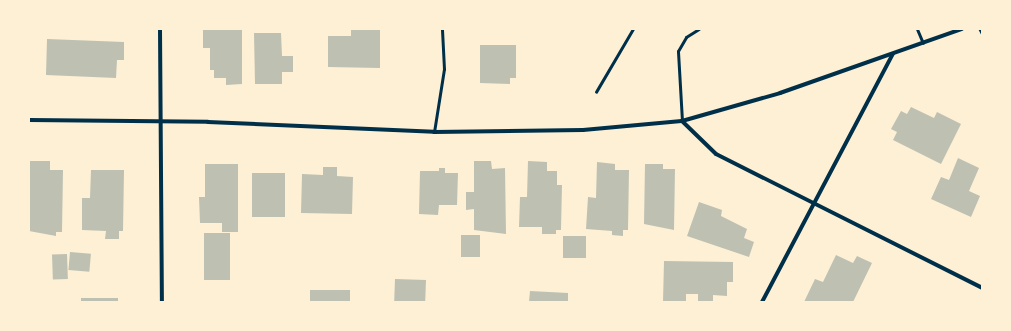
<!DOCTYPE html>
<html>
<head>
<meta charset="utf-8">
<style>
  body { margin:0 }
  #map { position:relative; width:1011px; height:331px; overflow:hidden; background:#fdf0d5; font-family:Commissioner,sans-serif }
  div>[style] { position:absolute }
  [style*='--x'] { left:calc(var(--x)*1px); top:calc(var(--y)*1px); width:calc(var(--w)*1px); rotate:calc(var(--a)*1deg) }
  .building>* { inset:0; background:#bec0b2; transform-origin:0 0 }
  .path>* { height:2.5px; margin:-1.25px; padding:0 1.25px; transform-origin:1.25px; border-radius:1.25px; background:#003049 }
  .service>* { height:3px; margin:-1.5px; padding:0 1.5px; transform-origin:1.5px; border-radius:1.5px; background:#003049 }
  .minor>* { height:4px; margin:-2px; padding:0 2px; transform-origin:2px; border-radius:2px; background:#003049 }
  span { translate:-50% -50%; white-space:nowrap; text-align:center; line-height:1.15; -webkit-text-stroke:4px #fdf0d5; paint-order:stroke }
  .frame { position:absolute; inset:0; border:30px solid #fdf0d5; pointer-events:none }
</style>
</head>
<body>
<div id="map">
  <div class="building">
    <i style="clip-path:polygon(203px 29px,242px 29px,242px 84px,226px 85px,226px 78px,214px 78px,214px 70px,210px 70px,210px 48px,203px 48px)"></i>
    <i style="clip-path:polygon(351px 29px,380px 29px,380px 68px,328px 67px,328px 36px,351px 36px)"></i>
    <i style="clip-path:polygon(254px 33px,281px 33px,282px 56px,293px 56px,293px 72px,282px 72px,282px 84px,255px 84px)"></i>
    <i style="clip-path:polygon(47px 39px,124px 42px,124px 60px,117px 60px,116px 78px,46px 75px)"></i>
    <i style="clip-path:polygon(480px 45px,516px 45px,516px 78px,510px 78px,510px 84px,480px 83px)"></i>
    <i style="clip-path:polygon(911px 107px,934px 118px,937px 112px,961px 124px,941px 164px,893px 140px,897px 132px,891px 129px,901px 111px,907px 114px)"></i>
    <i style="clip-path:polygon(958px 158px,979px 168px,969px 191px,980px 196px,971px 217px,931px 199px,941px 177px,949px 180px)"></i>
    <i style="clip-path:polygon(30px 161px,50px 161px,50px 170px,63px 170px,62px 232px,56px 232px,56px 236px,29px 231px)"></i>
    <i style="clip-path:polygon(474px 161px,491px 161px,492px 169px,505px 168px,506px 234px,474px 230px,474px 209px,466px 210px,466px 192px,474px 192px)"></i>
    <i style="clip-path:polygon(528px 161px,547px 162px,547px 171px,557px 171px,557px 185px,562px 185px,561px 230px,556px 230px,556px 234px,542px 234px,542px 227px,519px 227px,520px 197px,527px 197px)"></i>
    <i style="clip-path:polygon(597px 162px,615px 164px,615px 170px,629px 170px,628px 230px,623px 230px,623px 236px,612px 235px,612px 231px,586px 229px,588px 197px,596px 198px)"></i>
    <i style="clip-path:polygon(205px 164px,238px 164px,238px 232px,222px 232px,222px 223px,200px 223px,199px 197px,205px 197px)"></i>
    <i style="clip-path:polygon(645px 164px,663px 164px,663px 169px,675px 169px,674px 230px,644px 224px)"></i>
    <i style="clip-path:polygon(323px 167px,337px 167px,337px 176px,353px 177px,352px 214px,301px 213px,302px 174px,323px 175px)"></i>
    <i style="clip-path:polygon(439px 168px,445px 168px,445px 173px,458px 173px,457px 205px,439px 205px,438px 215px,419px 214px,420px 171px,439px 171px)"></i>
    <i style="clip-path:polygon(91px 170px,124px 170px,123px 231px,119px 231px,119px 239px,105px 239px,106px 231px,82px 230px,82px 198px,90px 198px)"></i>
    <i style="left:252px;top:173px;width:33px;height:44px"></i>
    <i style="clip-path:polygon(699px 202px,722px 210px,721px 216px,747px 229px,744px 238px,754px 242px,749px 257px,687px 236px)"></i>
    <i style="left:204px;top:233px;width:26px;height:47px"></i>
    <i style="left:461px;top:235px;width:19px;height:22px"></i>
    <i style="left:563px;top:236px;width:23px;height:22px"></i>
    <i style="left:70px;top:252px;width:21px;height:18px;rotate:5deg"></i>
    <i style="left:67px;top:254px;width:25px;height:15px;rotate:88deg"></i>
    <i style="clip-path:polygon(836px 255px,853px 263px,857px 256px,872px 263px,853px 302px,804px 302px,815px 279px,823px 282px)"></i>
    <i style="clip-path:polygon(664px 261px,733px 262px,733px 282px,727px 282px,727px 296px,713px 295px,713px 302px,698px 302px,698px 294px,686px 294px,686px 302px,663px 302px)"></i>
    <i style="left:395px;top:279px;width:31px;height:22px;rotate:2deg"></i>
    <i style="left:310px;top:290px;width:40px;height:12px"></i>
    <i style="clip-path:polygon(530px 291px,568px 293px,568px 302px,529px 302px)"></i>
    <i style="left:81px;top:298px;width:37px;height:4px"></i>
  </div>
  <div class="path">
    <i style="--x:980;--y:29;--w:4;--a:63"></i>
    <i style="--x:596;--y:92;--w:73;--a:-59.6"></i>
  </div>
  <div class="service">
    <i style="--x:917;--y:29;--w:15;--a:67"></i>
    <i style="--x:682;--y:121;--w:70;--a:-93.3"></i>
    <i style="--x:678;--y:51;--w:16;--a:-60"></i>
    <i style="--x:686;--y:37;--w:15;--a:-32"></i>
    <i style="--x:434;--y:132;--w:64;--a:-81"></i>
    <i style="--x:444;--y:69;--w:40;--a:-92.9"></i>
  </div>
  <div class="minor">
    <i style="--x:160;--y:29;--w:273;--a:89.6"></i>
    <i style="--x:29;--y:120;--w:179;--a:0.6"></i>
    <i style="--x:208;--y:122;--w:226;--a:2.5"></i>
    <i style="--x:434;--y:132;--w:149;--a:-0.8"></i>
    <i style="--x:583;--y:130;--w:99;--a:-5.2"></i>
    <i style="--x:682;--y:121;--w:102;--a:-15.9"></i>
    <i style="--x:780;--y:93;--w:193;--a:-19.4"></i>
    <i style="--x:682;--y:121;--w:47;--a:44.1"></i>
    <i style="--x:716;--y:154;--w:298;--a:26.7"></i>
    <i style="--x:762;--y:302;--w:280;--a:-62.2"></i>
  </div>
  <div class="frame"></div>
</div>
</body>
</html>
